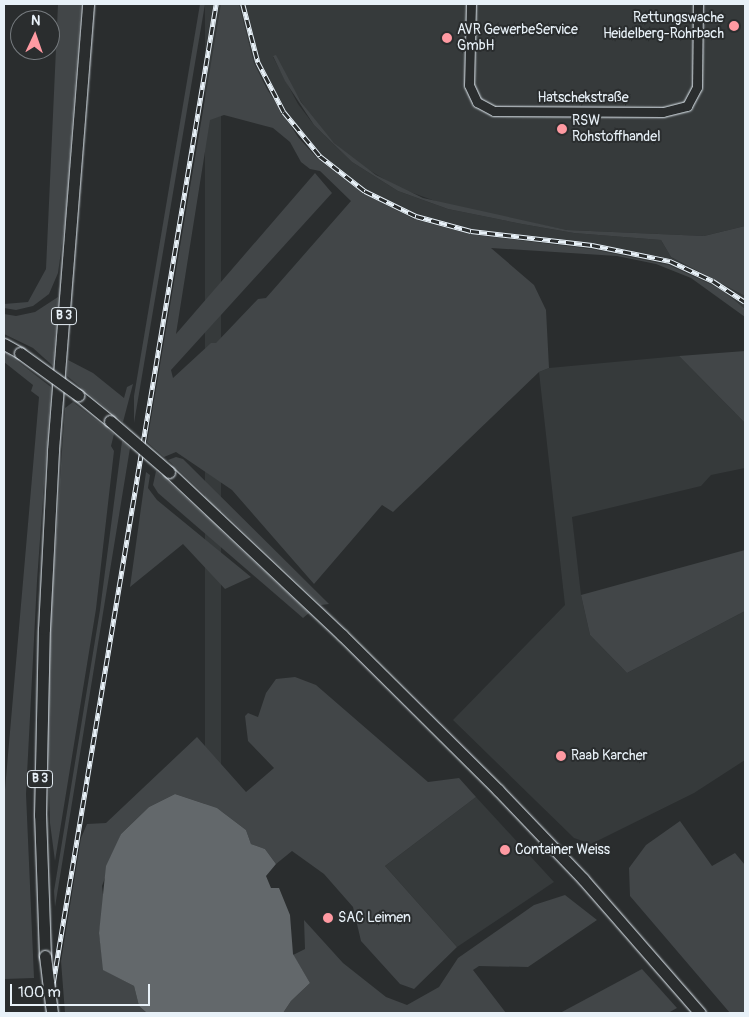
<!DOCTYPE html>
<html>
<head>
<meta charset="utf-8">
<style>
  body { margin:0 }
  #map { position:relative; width:749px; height:1017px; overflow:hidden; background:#2a2d2e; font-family:Pangolin,sans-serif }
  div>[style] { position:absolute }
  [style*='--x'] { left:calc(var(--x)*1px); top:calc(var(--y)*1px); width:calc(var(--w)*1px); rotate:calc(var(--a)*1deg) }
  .built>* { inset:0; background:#363a3b; transform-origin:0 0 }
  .green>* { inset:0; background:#424648 }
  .water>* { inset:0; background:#63686b }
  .roads { filter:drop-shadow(0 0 1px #e8f1f8) drop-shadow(0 0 1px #e8f1f8) }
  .minor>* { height:9px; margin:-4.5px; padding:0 4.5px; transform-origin:4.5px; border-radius:4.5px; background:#2a2d2e }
  .major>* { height:11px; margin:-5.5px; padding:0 5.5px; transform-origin:5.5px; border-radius:5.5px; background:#2a2d2e }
  .rail>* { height:4.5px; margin-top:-2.25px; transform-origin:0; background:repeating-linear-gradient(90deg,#2a2d2e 0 8px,#e8f1f8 0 16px); box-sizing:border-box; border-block:1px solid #e8f1f8 }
  .bridges { filter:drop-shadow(0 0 1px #e8f1f8) drop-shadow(0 0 1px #e8f1f8) }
  .major-bridge>* { height:11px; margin:-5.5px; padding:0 5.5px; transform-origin:5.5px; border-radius:5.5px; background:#2a2d2e }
  .dots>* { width:14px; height:14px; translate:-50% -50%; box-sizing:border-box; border:2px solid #2a2d2e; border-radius:50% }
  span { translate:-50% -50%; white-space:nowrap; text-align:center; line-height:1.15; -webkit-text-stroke:4px #2a2d2e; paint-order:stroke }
  .shield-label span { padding:1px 4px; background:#2a2d2e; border:1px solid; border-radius:4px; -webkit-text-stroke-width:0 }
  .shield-label { font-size:12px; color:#e8f1f8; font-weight:700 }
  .poi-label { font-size:14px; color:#e8f1f8 }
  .right { translate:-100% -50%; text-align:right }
  .left { translate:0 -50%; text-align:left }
  .street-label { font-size:14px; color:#e8f1f8 }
  .frame { position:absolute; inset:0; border:5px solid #e8f1f8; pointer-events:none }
  .north { position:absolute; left:10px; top:10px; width:50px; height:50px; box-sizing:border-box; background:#2a2d2e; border:1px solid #767b7f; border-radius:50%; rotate:3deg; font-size:14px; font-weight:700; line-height:20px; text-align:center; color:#e8f1f8 }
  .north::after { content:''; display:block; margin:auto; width:18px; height:22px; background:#ff9aa2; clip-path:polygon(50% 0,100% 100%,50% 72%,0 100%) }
  .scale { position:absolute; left:10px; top:984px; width:140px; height:22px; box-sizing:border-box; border:2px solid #e8f1f8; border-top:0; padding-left:6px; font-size:15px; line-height:18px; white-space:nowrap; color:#e8f1f8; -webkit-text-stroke:4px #2a2d2e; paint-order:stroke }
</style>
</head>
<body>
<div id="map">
  <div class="built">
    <i style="left:205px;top:4px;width:16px;height:1023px"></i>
    <i style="clip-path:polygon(239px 4px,745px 4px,745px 226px,704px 236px,567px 230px,449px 206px,399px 188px,354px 161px,334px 143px,316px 124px,287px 80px,276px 56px,273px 57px,298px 104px,314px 125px,352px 162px,398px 191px,448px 209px,522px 224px,574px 233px,661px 240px,671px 257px,745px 296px,745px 309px,720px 289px,669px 265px,592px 249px,470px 234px,414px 219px,363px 193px,317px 158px,281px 113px,254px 63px)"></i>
    <i style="clip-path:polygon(679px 356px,745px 423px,745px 468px,711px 475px,701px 486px,572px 517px,581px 595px,590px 635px,627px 673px,745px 611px,745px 760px,694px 793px,591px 844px,574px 838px,453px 720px,565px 605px,539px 372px,549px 368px)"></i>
    <i style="clip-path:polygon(476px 797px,554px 882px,457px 947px,385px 866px)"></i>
  </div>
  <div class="green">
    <i style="clip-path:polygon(58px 4px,81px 4px,65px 222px,58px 273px,49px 294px,33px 306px,16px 310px,4px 308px,4px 304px,28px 302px,46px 269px)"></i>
    <i style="clip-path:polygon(200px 4px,205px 4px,134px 423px,134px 396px)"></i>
    <i style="clip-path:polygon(evenodd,221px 4px,239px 4px,254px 63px,267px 89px,298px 137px,317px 158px,363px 193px,414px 219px,470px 234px,592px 249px,669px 265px,721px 289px,745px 309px,745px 317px,691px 278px,656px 264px,617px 256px,491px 248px,534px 285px,546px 310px,549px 368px,539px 372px,393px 512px,382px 505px,314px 584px,232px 490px,176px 452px,164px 457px,147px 442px,221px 4px,224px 115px,273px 128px,290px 142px,301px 162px,310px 169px,320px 171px,351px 201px,266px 298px,258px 299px,216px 343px,211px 343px,173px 378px,171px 370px,332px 193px,315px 173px,176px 334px,210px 120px,224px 115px)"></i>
    <i style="clip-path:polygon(276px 55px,301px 102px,334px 143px,376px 175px,423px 198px,567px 230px,704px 236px,745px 226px,745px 296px,671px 257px,661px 240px,574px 233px,522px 224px,448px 209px,398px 191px,352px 162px,314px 125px,285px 81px,273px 56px)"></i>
    <i style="clip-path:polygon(58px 297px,53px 366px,33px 348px,4px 334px,4px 314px,16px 316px,35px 312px)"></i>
    <i style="clip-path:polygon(4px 351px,51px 387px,37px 581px,26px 794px,34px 978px,4px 979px,4px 801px,39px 397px,31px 391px,33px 385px,4px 362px)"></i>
    <i style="clip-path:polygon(745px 351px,745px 423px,679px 356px)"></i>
    <i style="clip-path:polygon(68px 360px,93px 373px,124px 398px,127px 387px,133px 384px,123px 422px,67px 376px)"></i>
    <i style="clip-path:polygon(73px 402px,114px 434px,111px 446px,114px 451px,96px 609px,55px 861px,50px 823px,46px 681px,65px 408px)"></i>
    <i style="clip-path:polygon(122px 441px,130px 448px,55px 907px,54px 891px,100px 610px)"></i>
    <i style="clip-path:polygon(176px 457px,183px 459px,329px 604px,321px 605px,168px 460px)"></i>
    <i style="clip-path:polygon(156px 471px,171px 484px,309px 613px,303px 618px,158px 493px,153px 485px)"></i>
    <i style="clip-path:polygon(146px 472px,150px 475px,148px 488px,157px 500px,251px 577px,225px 589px,183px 544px,130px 587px)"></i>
    <i style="clip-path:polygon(745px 550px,745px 611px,627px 673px,590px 635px,581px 595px)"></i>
    <i style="clip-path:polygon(295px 677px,316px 685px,428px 782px,459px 778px,476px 797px,385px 866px,457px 947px,414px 989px,400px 984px,361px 941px,353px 907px,324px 874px,292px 851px,276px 864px,265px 849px,251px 844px,246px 830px,217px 808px,175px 794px,149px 807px,121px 834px,102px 886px,104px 903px,99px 933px,104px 970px,134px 986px,139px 1006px,147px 1013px,65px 1013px,61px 961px,81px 838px,87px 824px,106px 823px,197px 737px,246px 792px,274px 768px,248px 741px,245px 716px,248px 713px,258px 717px,266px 693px,276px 679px)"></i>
    <i style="clip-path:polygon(680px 821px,712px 866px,735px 853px,745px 865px,745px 1013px,730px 1013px,630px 896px,629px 868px,646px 845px)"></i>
    <i style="clip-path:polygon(565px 895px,597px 920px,528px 967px,479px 966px,473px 970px,506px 1013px,283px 1013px,291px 1001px,310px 983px,293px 955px,305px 949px,304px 920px,343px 963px,386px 997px,407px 1005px,439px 987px,458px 958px,534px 905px)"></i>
    <i style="clip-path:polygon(642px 969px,677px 1008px,668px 1013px,560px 1013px)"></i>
  </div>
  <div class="water">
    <i style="clip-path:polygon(175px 794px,217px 808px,246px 830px,251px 844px,265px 849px,276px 864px,266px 876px,271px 888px,279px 888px,290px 915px,293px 954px,310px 983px,291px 1001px,283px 1013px,147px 1013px,139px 1006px,134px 986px,103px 970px,99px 933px,106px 866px,121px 834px,149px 807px)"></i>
  </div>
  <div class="roads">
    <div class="minor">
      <i style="--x:471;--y:4;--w:81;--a:91.4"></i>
      <i style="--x:469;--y:85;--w:19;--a:65"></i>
      <i style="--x:477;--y:102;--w:19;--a:28"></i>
      <i style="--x:494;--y:111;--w:169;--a:0.3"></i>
      <i style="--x:663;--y:112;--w:25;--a:-14"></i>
      <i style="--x:687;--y:106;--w:21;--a:-62"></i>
      <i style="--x:697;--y:87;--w:83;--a:-89.3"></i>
    </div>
    <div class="major">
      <i style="--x:4;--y:344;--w:18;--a:29"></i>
      <i style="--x:78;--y:395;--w:41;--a:39.1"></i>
      <i style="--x:169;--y:472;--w:238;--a:43.3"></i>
      <i style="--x:342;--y:635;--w:220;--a:44.8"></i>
      <i style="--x:498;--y:790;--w:123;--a:46.3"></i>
      <i style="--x:583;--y:879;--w:178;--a:48.9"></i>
      <i style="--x:45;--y:956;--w:141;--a:-92"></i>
      <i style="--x:40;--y:815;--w:186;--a:-88.8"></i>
      <i style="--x:44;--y:629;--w:179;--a:-87.1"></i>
      <i style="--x:53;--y:450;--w:447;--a:-85.5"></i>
    </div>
  </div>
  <div class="rail">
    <i style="--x:243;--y:4;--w:60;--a:75.5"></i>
    <i style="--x:258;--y:62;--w:56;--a:62.5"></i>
    <i style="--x:284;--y:112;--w:57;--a:50.7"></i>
    <i style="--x:320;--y:156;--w:57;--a:37.9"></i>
    <i style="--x:365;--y:191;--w:57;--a:26.1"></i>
    <i style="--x:416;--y:216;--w:57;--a:15.3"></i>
    <i style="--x:471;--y:231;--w:122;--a:6.6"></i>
    <i style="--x:592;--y:245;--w:80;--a:11.6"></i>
    <i style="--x:670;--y:261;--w:47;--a:24.9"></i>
    <i style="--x:713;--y:281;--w:38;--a:33"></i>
    <i style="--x:48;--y:1013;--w:1023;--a:-80.55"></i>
  </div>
  <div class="bridges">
    <div class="major-bridge">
      <i style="--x:20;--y:353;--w:72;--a:35.9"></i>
      <i style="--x:110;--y:421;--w:78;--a:40.8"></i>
      <i style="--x:45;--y:956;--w:57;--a:83"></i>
    </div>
  </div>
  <div class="dots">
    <i style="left:734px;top:26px;background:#ff9aa2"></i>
    <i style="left:447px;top:38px;background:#ff9aa2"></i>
    <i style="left:562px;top:129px;background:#ff9aa2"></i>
    <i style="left:561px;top:756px;background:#ff9aa2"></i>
    <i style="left:505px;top:850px;background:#ff9aa2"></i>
    <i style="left:328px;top:918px;background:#ff9aa2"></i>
  </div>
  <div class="shield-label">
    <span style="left:64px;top:316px">B 3</span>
    <span style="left:40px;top:779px">B 3</span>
  </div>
  <div class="poi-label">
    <span class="right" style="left:724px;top:26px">Rettungswache<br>Heidelberg-Rohrbach</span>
    <span class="left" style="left:457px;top:38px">AVR GewerbeService<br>GmbH</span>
    <span class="left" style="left:572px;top:129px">RSW<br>Rohstoffhandel</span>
    <span class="left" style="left:571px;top:756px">Raab Karcher</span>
    <span class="left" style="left:515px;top:850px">Container Weiss</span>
    <span class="left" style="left:338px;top:918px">SAC Leimen</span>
  </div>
  <div class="street-label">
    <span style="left:583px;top:98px">Hatschekstraße</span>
  </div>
  <div class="frame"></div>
  <div class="north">N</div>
  <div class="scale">100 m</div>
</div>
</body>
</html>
